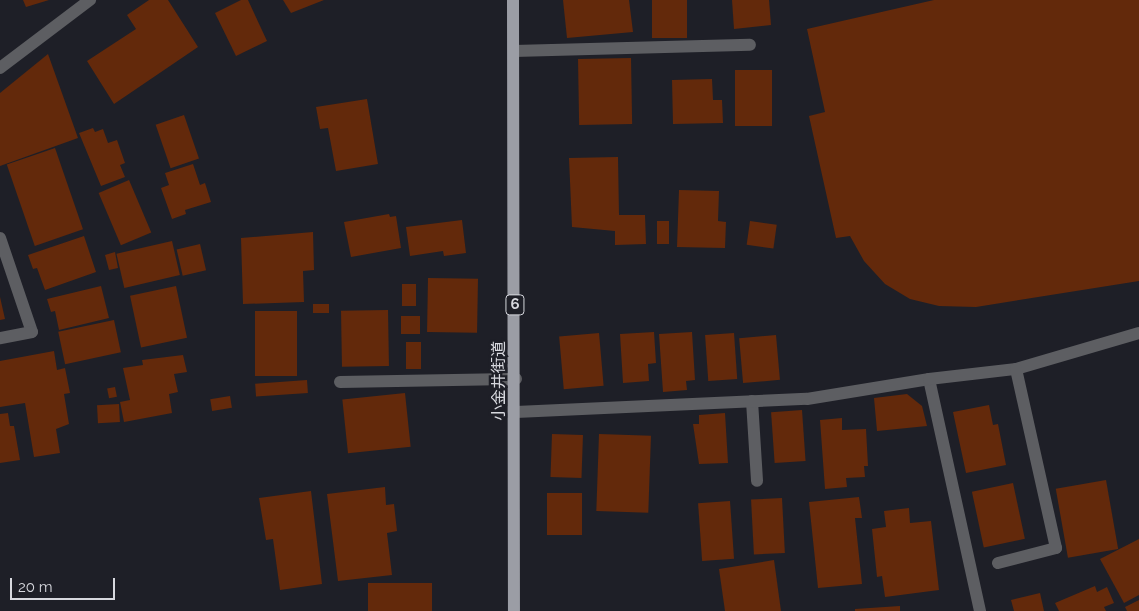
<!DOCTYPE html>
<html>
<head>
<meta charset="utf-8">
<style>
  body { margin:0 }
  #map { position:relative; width:1139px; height:611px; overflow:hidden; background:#1e1f27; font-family:Raleway,"Noto Sans JP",sans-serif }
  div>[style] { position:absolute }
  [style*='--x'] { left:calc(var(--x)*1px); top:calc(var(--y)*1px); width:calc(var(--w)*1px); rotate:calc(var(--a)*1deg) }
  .building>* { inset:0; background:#63290b; transform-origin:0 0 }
  .minor>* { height:12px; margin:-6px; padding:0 6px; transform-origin:6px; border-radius:6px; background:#5d5e62 }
  .major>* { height:12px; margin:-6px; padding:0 6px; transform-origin:6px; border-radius:6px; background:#9b9da5 }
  span { translate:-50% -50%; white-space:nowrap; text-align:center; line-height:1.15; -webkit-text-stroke:4.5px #1e1f27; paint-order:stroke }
  .shield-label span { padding:1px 4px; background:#1e1f27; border:1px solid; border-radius:4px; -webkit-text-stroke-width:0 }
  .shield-label { font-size:15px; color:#d7d8de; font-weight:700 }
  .street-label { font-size:16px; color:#d7d8de }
  .scale { position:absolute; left:10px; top:578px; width:105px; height:22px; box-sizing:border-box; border:2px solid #d7d8de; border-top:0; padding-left:6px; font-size:15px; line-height:18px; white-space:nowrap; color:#d7d8de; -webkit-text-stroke:4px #1e1f27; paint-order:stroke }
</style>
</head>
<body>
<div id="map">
  <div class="building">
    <i style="clip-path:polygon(23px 0,49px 0,26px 7px)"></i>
    <i style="clip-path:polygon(149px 0,168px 0,198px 47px,114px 104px,87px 61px,136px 29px,127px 15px)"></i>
    <i style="clip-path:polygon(241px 0,248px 0,267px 41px,236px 56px,215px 13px)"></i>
    <i style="clip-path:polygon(283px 0,324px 0,291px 13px)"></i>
    <i style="clip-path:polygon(563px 0,629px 0,633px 32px,567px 38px)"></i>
    <i style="left:652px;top:0;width:35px;height:38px"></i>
    <i style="clip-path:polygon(732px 0,769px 0,771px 25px,734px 29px)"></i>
    <i style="clip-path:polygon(934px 0,1139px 0,1139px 281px,976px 307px,939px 306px,910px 299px,885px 284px,864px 261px,850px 236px,836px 238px,809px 116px,825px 112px,807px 29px)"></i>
    <i style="clip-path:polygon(48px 54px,78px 138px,0 166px,0 93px)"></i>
    <i style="left:631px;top:58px;width:66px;height:53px;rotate:89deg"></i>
    <i style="left:735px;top:70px;width:37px;height:56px"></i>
    <i style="clip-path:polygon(712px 79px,713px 100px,722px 100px,723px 123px,673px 124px,672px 80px)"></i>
    <i style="clip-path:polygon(367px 99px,378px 164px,336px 171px,328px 128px,320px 129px,316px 107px)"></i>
    <i style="left:184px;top:115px;width:46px;height:30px;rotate:71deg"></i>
    <i style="clip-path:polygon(93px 128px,95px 132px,103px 129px,108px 143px,117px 140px,125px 163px,120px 165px,125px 177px,101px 186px,79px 133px)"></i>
    <i style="left:55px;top:148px;width:86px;height:51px;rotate:71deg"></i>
    <i style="clip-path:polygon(618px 157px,619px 215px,645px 215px,646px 244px,615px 245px,615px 231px,572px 227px,569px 158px)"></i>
    <i style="clip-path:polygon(193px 164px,200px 185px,205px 183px,211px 202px,185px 210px,186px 214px,172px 219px,161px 188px,169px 185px,165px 173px)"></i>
    <i style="left:129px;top:180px;width:57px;height:33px;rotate:67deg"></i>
    <i style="clip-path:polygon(679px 190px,719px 191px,718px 221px,726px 222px,725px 248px,677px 247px)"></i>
    <i style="clip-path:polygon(389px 214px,390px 217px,396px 216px,401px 248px,351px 257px,344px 222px)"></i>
    <i style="clip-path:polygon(462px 220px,466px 253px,444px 256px,443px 251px,410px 256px,406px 227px)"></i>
    <i style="left:669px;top:221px;width:23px;height:12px;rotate:90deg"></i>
    <i style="left:750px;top:221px;width:27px;height:24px;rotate:8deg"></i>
    <i style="clip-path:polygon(313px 232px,314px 270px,303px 271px,304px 302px,243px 304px,241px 238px)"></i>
    <i style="clip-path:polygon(84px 236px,96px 272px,45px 290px,37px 268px,33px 269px,28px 255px)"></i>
    <i style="left:172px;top:241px;width:35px;height:57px;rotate:77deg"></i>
    <i style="left:200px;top:244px;width:27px;height:24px;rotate:77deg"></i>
    <i style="clip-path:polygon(115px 252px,118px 268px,109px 270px,105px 255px)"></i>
    <i style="left:428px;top:278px;width:50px;height:54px;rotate:1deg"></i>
    <i style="left:416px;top:284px;width:22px;height:14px;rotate:90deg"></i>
    <i style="clip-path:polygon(101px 286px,109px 318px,59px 330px,55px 311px,51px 312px,47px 299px)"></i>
    <i style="left:176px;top:286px;width:53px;height:47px;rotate:78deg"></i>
    <i style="clip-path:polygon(0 297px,5px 319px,0 320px)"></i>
    <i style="left:313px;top:304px;width:16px;height:9px"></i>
    <i style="left:388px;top:310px;width:56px;height:47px;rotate:89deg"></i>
    <i style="left:297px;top:311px;width:65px;height:42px;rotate:90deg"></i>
    <i style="left:401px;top:316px;width:19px;height:18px"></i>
    <i style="left:114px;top:320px;width:33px;height:57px;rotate:78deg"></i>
    <i style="clip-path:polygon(654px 332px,656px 363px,648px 364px,649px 381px,623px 383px,620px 334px)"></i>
    <i style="clip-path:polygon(692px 332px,695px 380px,686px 381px,687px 390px,663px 392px,659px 334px)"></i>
    <i style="left:599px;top:333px;width:53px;height:40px;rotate:85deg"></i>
    <i style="left:734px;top:333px;width:46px;height:29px;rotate:86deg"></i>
    <i style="left:776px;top:335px;width:45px;height:37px;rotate:85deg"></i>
    <i style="left:406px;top:342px;width:15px;height:27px"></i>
    <i style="clip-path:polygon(54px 351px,57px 370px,65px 368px,70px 393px,64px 394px,69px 424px,56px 429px,60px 453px,34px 457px,25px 403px,0 407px,0 361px)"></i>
    <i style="clip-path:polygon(183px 355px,187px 372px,174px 374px,178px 392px,169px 394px,172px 413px,124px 422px,120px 402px,130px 400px,123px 368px,143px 365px,142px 360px)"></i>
    <i style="left:307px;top:380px;width:13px;height:52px;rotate:86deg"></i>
    <i style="left:115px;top:387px;width:10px;height:8px;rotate:79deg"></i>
    <i style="left:405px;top:393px;width:54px;height:63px;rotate:84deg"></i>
    <i style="clip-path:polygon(907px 394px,922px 406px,927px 426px,877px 431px,874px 398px)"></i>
    <i style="left:230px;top:396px;width:12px;height:20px;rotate:81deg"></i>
    <i style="left:119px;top:404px;width:18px;height:22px;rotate:87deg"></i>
    <i style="clip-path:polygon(989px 405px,993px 425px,998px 424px,1006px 465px,966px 473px,953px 412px)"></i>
    <i style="left:802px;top:410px;width:51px;height:31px;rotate:86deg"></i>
    <i style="clip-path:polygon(8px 413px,10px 426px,14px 426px,20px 460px,0 463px,0 414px)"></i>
    <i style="clip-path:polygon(725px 413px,728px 463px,699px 464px,693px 424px,699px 424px,699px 415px)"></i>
    <i style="clip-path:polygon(842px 418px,842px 430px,866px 429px,868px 466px,864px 466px,865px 477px,846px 478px,847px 487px,825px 489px,820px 420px)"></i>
    <i style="left:552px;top:434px;width:31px;height:43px;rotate:2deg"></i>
    <i style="left:599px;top:434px;width:52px;height:77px;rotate:2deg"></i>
    <i style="left:1106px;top:480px;width:70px;height:51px;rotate:80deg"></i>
    <i style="left:1013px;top:483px;width:57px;height:42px;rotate:78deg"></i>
    <i style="clip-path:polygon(385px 487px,386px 505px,394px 504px,397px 531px,387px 533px,392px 575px,338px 581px,327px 494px)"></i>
    <i style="clip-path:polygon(311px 491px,322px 584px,280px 590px,273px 539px,266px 540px,259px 498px)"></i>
    <i style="left:547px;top:493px;width:35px;height:42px"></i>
    <i style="clip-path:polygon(859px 497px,862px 518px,855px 518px,862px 584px,818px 588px,809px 502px)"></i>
    <i style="left:782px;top:498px;width:55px;height:31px;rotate:87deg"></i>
    <i style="left:730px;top:501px;width:58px;height:32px;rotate:86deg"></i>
    <i style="clip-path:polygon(909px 508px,910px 523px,931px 521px,939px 590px,885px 597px,882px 576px,877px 577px,872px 529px,886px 527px,884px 511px)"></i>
    <i style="clip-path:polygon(1139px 539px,1139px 595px,1124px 603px,1100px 559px)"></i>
    <i style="clip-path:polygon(774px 560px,781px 611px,725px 611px,719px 569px)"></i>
    <i style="left:368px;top:583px;width:64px;height:28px"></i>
    <i style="clip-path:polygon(1095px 586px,1097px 592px,1107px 587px,1114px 603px,1104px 607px,1106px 611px,1059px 611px,1055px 603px)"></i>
    <i style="clip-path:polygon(1040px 593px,1044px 611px,1014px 611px,1011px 600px)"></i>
    <i style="clip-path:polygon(1139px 600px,1139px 611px,1127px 611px,1125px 607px)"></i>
    <i style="clip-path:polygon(900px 606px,900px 611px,855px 611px,855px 609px)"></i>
  </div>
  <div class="minor">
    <i style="--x:514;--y:51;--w:236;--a:-1.5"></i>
    <i style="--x:0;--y:68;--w:113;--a:-37.1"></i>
    <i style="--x:0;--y:238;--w:99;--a:71.2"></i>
    <i style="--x:32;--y:332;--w:33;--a:169"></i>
    <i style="--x:929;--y:379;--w:238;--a:77.6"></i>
    <i style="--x:340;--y:382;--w:176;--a:-1"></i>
    <i style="--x:752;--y:401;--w:80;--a:86.4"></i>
    <i style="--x:516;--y:412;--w:291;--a:-2.6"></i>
    <i style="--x:807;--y:399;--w:124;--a:-9.3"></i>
    <i style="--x:929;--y:379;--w:88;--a:-6.6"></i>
    <i style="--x:1016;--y:369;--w:128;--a:-16.3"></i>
    <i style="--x:998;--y:563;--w:60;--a:-14.5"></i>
    <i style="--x:1056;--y:548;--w:183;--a:-102.6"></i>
  </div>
  <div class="major">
    <i style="--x:513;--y:0;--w:611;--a:89.91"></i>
  </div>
  <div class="shield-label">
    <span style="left:515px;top:305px">6</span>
  </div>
  <div class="street-label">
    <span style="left:499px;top:381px;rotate:-90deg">小金井街道</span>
  </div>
  <div class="scale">20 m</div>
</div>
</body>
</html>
